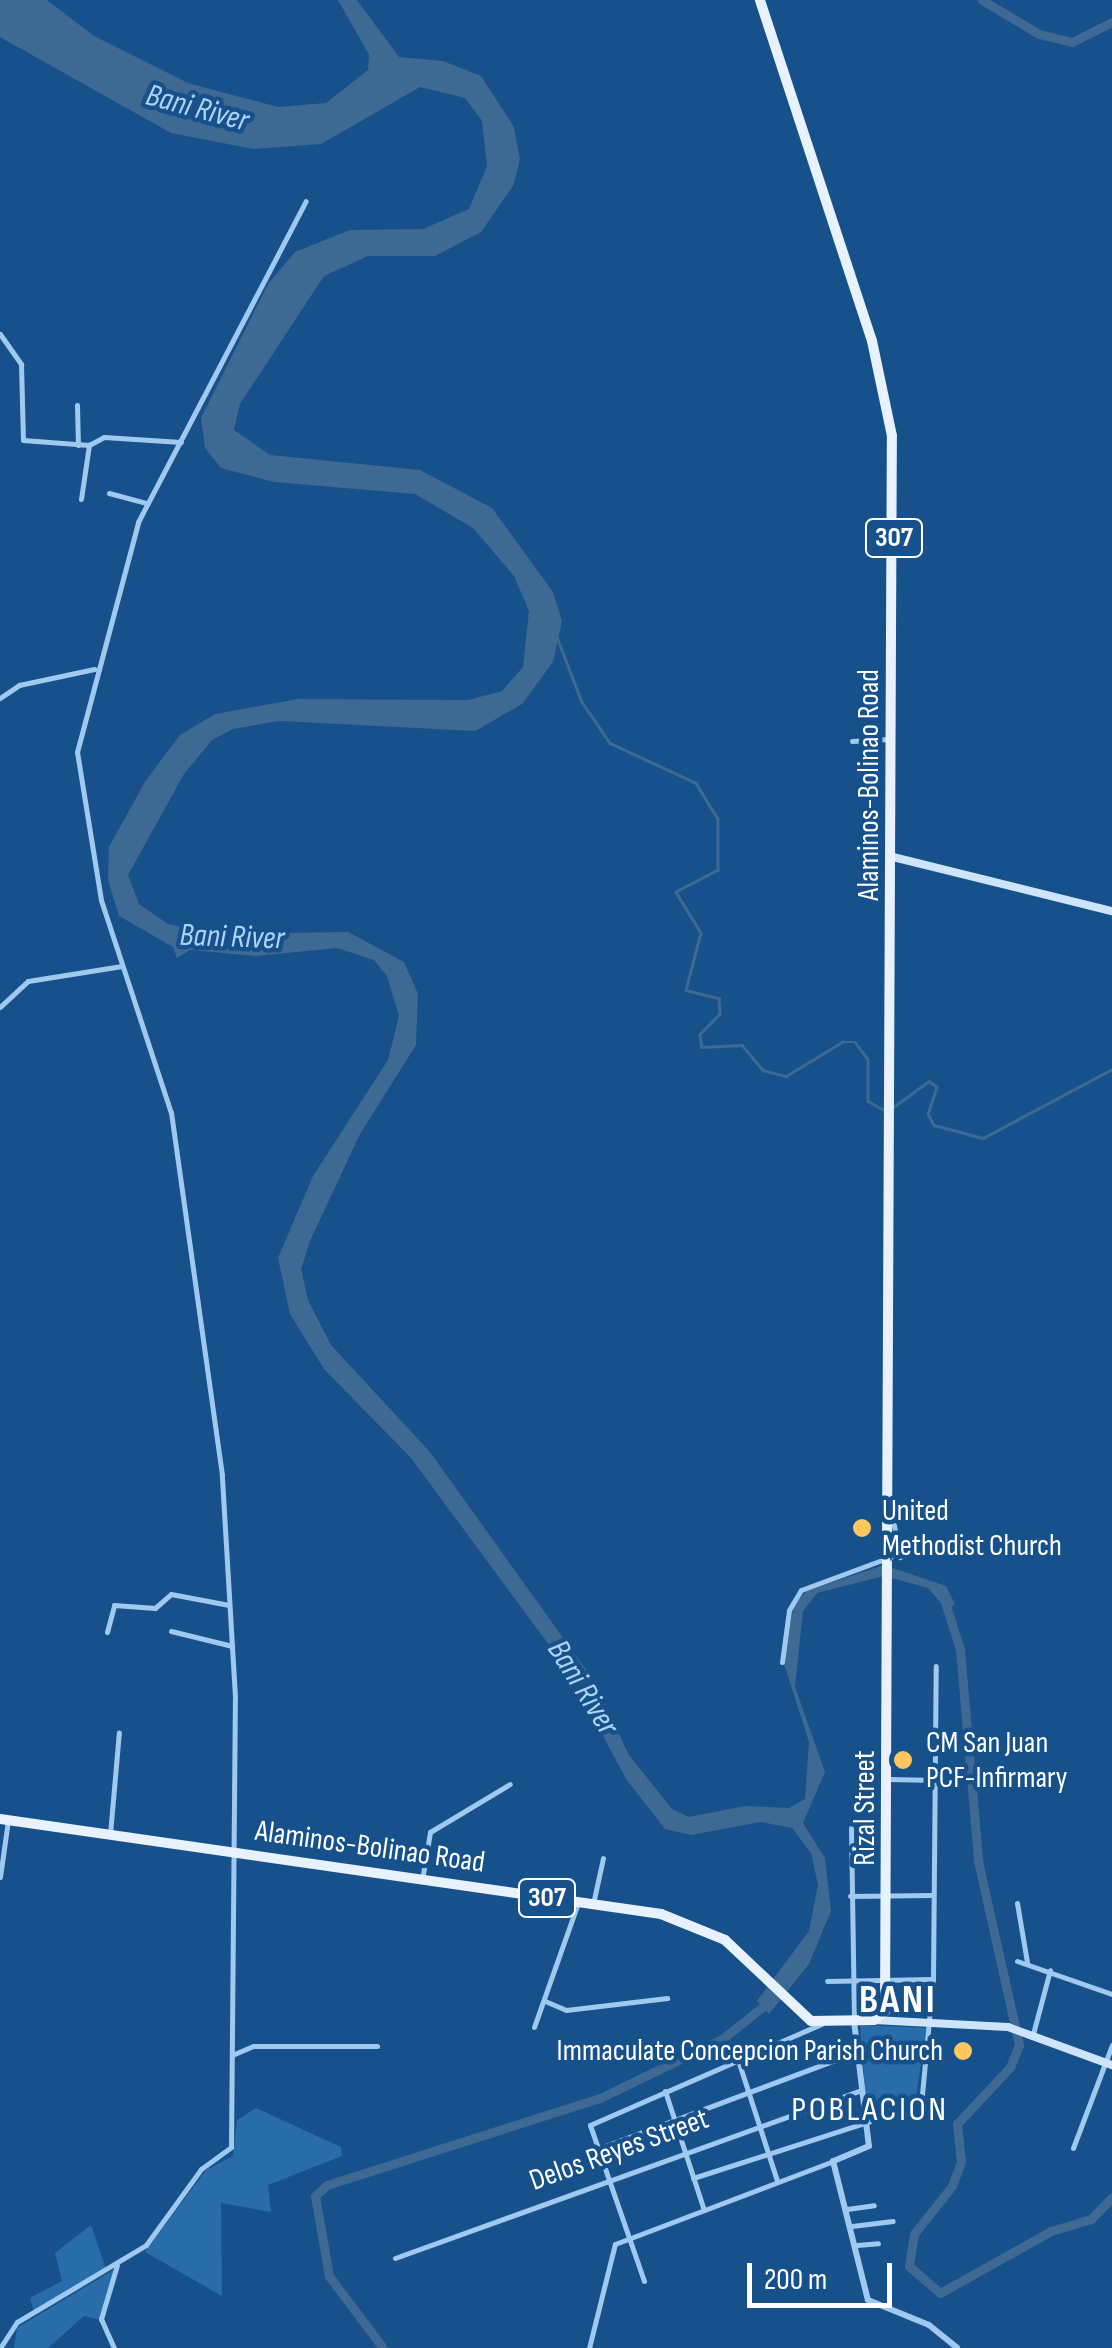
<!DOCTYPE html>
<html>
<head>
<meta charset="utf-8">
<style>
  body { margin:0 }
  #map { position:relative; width:1112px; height:2348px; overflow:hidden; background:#17518b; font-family:"Sofia Sans Condensed",sans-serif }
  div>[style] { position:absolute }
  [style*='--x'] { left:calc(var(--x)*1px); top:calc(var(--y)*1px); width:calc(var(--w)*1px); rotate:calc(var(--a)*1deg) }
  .green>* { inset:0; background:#296caa }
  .water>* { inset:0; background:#3d6993 }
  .stream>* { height:2.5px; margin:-1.25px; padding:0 1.25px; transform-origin:1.25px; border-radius:1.25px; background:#3d6993 }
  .river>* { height:9px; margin:-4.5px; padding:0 4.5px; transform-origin:4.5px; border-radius:4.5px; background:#3d6993 }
  .minor>* { height:5px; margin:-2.5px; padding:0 2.5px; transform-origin:2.5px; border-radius:2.5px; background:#a0c9ef }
  .tertiary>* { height:6px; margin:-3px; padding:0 3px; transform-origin:3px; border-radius:3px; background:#a0c9ef }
  .secondary>* { height:8px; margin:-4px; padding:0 4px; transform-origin:4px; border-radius:4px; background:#cde4fa }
  .primary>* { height:10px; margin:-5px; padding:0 5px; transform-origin:5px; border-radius:5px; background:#e8f2ff }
  .dots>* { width:28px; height:28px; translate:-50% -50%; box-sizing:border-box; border:5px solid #17518b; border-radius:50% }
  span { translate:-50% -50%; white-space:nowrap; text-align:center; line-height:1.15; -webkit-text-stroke:9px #17518b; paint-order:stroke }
  .shield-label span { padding:2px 8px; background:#17518b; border:2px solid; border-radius:8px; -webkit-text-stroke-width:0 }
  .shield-label { font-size:28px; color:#fff; font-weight:700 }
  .street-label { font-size:30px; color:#fff }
  .poi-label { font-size:30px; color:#fff }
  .left { translate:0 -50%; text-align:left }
  .right { translate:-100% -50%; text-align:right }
  .water-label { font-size:32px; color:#acd3f6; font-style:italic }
  .quarter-label { font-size:35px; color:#fff; letter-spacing:2.5px }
  .district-label { font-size:40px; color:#fff; font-weight:700; letter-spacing:2.5px }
  .scale { position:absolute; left:747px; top:2263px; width:145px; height:45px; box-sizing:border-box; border:5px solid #fff; border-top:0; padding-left:12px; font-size:30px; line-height:35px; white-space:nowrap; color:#fff; -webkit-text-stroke:8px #17518b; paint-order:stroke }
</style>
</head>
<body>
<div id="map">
  <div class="green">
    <i style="clip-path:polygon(860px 2025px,927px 2028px,914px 2108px,867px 2116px)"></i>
    <i style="clip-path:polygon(256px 2108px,341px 2147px,342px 2156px,268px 2185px,271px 2212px,221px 2203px,222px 2296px,145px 2252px,206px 2170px,233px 2156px,237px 2120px)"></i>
    <i style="clip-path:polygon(91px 2225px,106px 2269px,34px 2312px,30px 2298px,62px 2281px,55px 2253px)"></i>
    <i style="clip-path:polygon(115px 2269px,102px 2320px,84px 2316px,48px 2348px,14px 2348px,17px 2328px)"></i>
  </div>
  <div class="water">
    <i style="clip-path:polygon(0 0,47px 0,94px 36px,188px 83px,278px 107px,326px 103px,368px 70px,369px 55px,338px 0,357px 0,399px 57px,443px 61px,481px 76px,514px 127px,520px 160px,513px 186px,481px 232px,435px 256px,368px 256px,324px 276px,240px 404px,234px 430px,270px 455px,420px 470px,492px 508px,553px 592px,562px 621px,553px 662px,522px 704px,475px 731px,279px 721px,233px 729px,212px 740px,184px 774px,128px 875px,139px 904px,168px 924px,217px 934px,348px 932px,404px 962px,418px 994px,416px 1045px,360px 1134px,310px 1241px,301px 1269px,308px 1300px,331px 1345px,430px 1452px,594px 1681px,629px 1755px,672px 1809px,689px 1817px,745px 1806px,789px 1808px,805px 1799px,809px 1742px,784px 1664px,793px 1608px,806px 1591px,884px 1565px,946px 1586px,955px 1604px,947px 1610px,928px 1588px,884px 1576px,817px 1593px,803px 1611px,795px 1687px,825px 1772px,803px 1823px,825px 1858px,831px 1911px,809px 1964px,769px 2014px,757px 2001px,809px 1931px,818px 1885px,811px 1853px,792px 1828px,761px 1822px,691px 1835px,665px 1829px,626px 1779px,569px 1672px,411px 1458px,324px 1369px,290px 1314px,278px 1258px,313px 1176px,388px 1060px,399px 1016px,387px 976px,374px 960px,337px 948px,256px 956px,190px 950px,177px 958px,173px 947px,119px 916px,108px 880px,109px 847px,146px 780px,180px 735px,215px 714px,298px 699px,468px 700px,502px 691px,523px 667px,529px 611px,514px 576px,473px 528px,415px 494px,274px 482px,221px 468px,205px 448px,201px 418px,268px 284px,295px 252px,350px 230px,423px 229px,469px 209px,487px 166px,482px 121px,465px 98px,420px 87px,321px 144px,253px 149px,171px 133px,0 37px)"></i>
  </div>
  <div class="stream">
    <i style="--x:557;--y:637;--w:70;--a:69"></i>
    <i style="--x:582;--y:702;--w:50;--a:55.7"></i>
    <i style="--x:610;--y:743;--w:95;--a:24.9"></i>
    <i style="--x:696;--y:783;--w:42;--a:58.6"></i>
    <i style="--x:718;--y:819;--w:51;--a:90"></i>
    <i style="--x:718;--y:870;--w:47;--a:152.4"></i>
    <i style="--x:676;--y:892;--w:48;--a:58.6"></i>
    <i style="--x:701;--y:933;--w:59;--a:104.7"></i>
    <i style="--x:686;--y:990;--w:34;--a:14"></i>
    <i style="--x:719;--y:998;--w:16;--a:86"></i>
    <i style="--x:720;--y:1014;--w:29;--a:134"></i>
    <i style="--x:700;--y:1035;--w:12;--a:81"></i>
    <i style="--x:702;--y:1047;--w:40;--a:-2.9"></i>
    <i style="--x:742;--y:1045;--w:33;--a:50"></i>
    <i style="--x:763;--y:1070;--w:24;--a:15"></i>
    <i style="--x:786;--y:1076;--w:66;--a:-31.3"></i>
    <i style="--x:842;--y:1042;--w:13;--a:0"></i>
    <i style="--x:855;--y:1042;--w:21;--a:53"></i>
    <i style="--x:868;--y:1059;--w:42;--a:90"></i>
    <i style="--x:868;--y:1101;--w:18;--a:29"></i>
    <i style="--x:892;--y:1108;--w:46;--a:-36.1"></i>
    <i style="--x:929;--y:1081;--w:10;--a:37"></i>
    <i style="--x:937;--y:1087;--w:28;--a:108"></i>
    <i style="--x:928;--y:1114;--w:13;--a:61"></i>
    <i style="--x:934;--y:1125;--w:51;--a:14.9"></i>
    <i style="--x:983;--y:1138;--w:146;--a:-28.1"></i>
  </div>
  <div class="river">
    <i style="--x:982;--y:0;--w:66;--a:30.8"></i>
    <i style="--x:1039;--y:34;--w:34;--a:14"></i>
    <i style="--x:1072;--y:42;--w:45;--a:-26.6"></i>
    <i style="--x:944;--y:1599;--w:52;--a:72.3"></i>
    <i style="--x:960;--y:1649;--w:213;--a:85.1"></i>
    <i style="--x:978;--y:1861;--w:189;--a:77.4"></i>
    <i style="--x:1019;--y:2045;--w:24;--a:112"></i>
    <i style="--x:1010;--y:2067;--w:78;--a:132.9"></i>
    <i style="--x:957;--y:2124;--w:38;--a:84"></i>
    <i style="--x:961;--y:2162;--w:26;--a:111"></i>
    <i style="--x:952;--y:2186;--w:61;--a:128.4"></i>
    <i style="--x:914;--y:2234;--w:32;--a:99"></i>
    <i style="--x:909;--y:2266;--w:41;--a:41.1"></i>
    <i style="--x:940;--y:2293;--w:127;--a:-29.2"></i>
    <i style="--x:1051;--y:2231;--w:42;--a:-16.7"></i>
    <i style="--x:1091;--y:2219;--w:30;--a:-46"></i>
    <i style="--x:383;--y:2348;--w:90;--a:-126.9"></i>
    <i style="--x:329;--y:2276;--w:81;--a:-99.9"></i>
    <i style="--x:315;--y:2196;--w:16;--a:-43"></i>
    <i style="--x:327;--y:2185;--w:287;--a:-17.7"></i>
    <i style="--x:600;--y:2098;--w:136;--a:-25.8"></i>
    <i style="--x:722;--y:2039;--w:61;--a:-38.4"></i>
  </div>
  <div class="minor">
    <i style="--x:0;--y:334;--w:37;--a:55"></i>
    <i style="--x:21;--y:364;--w:76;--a:88.5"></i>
    <i style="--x:23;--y:440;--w:66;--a:4.3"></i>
    <i style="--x:77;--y:405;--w:40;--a:88.6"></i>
    <i style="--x:109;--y:493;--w:38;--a:15"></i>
    <i style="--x:81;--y:499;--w:55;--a:-81.6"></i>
    <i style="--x:89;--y:445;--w:17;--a:-28"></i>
    <i style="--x:104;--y:437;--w:77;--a:3.7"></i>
    <i style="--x:0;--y:698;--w:23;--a:-34"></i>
    <i style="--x:19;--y:685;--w:77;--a:-12"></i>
    <i style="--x:852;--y:741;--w:37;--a:-3"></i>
    <i style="--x:0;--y:1007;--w:38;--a:-43"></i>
    <i style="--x:28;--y:981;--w:95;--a:-9.1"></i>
    <i style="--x:892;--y:1515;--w:43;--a:79.2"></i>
    <i style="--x:171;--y:1631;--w:63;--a:13.8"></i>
    <i style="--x:107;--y:1632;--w:28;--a:-75"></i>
    <i style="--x:114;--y:1605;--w:41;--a:4.2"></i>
    <i style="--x:155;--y:1608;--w:21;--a:-41"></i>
    <i style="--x:171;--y:1594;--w:59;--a:10.7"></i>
    <i style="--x:782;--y:1662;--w:52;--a:-82.3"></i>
    <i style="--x:789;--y:1610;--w:23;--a:-59"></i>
    <i style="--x:801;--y:1590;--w:98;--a:-20.3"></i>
    <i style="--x:889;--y:1779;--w:46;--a:1.2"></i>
    <i style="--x:851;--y:1828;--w:191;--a:89.1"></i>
    <i style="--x:110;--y:1834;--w:102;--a:-85"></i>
    <i style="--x:0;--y:1877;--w:58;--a:-82"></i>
    <i style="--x:422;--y:1880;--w:49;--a:-80.5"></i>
    <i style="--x:430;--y:1832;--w:93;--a:-31"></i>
    <i style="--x:850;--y:1896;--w:82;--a:-0.7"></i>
    <i style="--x:1017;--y:1903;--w:60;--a:80.4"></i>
    <i style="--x:593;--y:1904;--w:47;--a:-77.7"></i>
    <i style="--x:1017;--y:1961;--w:101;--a:19.2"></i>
    <i style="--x:827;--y:1981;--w:106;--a:-1.1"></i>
    <i style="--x:545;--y:2001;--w:23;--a:23"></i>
    <i style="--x:566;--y:2010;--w:102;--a:-6.8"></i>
    <i style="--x:534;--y:2027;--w:132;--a:-70.5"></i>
    <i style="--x:1033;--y:2034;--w:66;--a:-75.1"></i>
    <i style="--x:232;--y:2055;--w:23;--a:-23"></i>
    <i style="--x:253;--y:2046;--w:124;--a:0"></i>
    <i style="--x:738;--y:2060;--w:127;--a:72.1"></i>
    <i style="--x:665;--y:2091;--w:125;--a:71.9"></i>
    <i style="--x:1073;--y:2148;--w:110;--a:-69.3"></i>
    <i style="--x:597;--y:2149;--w:278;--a:-20.5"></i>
    <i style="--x:693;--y:2178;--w:239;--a:-17.8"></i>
    <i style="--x:921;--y:2105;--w:127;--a:-84.6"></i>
    <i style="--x:933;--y:1979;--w:313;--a:-89.5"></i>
    <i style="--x:847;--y:2209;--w:27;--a:-8"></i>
    <i style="--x:852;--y:2226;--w:41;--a:-7"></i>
    <i style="--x:857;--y:2245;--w:21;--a:-5"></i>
    <i style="--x:395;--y:2258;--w:494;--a:-19.8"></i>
    <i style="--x:644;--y:2281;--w:165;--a:-109.1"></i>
    <i style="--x:590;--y:2125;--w:252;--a:-23.6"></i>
    <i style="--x:0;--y:2348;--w:31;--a:-57"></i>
    <i style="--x:17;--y:2322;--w:150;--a:-30.8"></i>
    <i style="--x:146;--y:2245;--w:94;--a:-54.1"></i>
    <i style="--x:201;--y:2169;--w:37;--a:-36"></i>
    <i style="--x:231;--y:2147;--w:450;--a:-89.5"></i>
    <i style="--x:235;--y:1697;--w:222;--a:-93.4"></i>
    <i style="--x:222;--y:1475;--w:366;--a:-98"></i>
    <i style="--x:171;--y:1113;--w:224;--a:-108.2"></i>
    <i style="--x:101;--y:900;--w:150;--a:-99.2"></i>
    <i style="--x:77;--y:752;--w:238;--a:-75.1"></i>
    <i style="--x:138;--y:522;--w:362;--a:-62.4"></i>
    <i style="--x:114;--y:2348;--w:32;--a:-114"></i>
    <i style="--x:101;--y:2319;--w:56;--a:-73.5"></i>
    <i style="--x:589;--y:2348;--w:107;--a:-76"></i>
    <i style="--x:615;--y:2244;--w:233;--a:-20.8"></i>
  </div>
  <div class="tertiary">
    <i style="--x:854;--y:2021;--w:126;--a:83.2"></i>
    <i style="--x:869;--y:2146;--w:39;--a:157"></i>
    <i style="--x:833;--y:2161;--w:143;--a:75.9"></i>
    <i style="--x:868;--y:2300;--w:66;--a:22.3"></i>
    <i style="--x:929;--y:2325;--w:36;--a:39"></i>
  </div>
  <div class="secondary">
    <i style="--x:893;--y:857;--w:226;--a:13.9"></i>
    <i style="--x:874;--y:2020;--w:134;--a:3"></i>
    <i style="--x:1008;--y:2027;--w:111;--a:20.1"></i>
  </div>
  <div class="primary">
    <i style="--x:0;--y:1819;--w:668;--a:8.18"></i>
    <i style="--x:661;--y:1914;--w:69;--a:22.1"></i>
    <i style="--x:725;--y:1940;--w:118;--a:43.3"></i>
    <i style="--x:811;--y:2021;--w:63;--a:-0.9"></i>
    <i style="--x:874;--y:2020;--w:14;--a:-39"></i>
    <i style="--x:885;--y:2011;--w:1575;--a:-89.75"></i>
    <i style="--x:892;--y:436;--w:97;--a:-101.9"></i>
    <i style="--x:872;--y:341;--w:359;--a:-108.2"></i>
  </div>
  <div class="dots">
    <i style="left:862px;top:1528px;background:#ffc65e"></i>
    <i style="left:903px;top:1760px;background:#ffc65e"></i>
    <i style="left:963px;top:2051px;background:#ffc65e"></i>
  </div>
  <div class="shield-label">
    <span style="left:894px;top:538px">307</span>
    <span style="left:547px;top:1898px">307</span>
  </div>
  <div class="street-label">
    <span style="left:869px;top:785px;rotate:-90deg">Alaminos-Bolinao Road</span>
    <span style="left:865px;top:1808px;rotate:-90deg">Rizal Street</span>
    <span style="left:370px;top:1847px;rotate:8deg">Alaminos-Bolinao Road</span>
    <span style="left:619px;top:2150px;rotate:-20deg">Delos Reyes Street</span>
  </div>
  <div class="poi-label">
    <span class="left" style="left:882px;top:1528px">United<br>Methodist Church</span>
    <span class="left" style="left:926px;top:1760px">CM San Juan<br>PCF-Infirmary</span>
    <span class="right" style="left:943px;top:2051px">Immaculate Concepcion Parish Church</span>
  </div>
  <div class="water-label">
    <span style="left:197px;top:109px;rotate:15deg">Bani River</span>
    <span style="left:232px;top:938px;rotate:2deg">Bani River</span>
    <span style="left:582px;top:1688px;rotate:58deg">Bani River</span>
  </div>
  <div class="quarter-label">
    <span style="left:870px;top:2110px">POBLACION</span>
  </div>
  <div class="district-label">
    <span style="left:898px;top:2000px">BANI</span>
  </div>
  <div class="scale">200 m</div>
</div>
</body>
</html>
